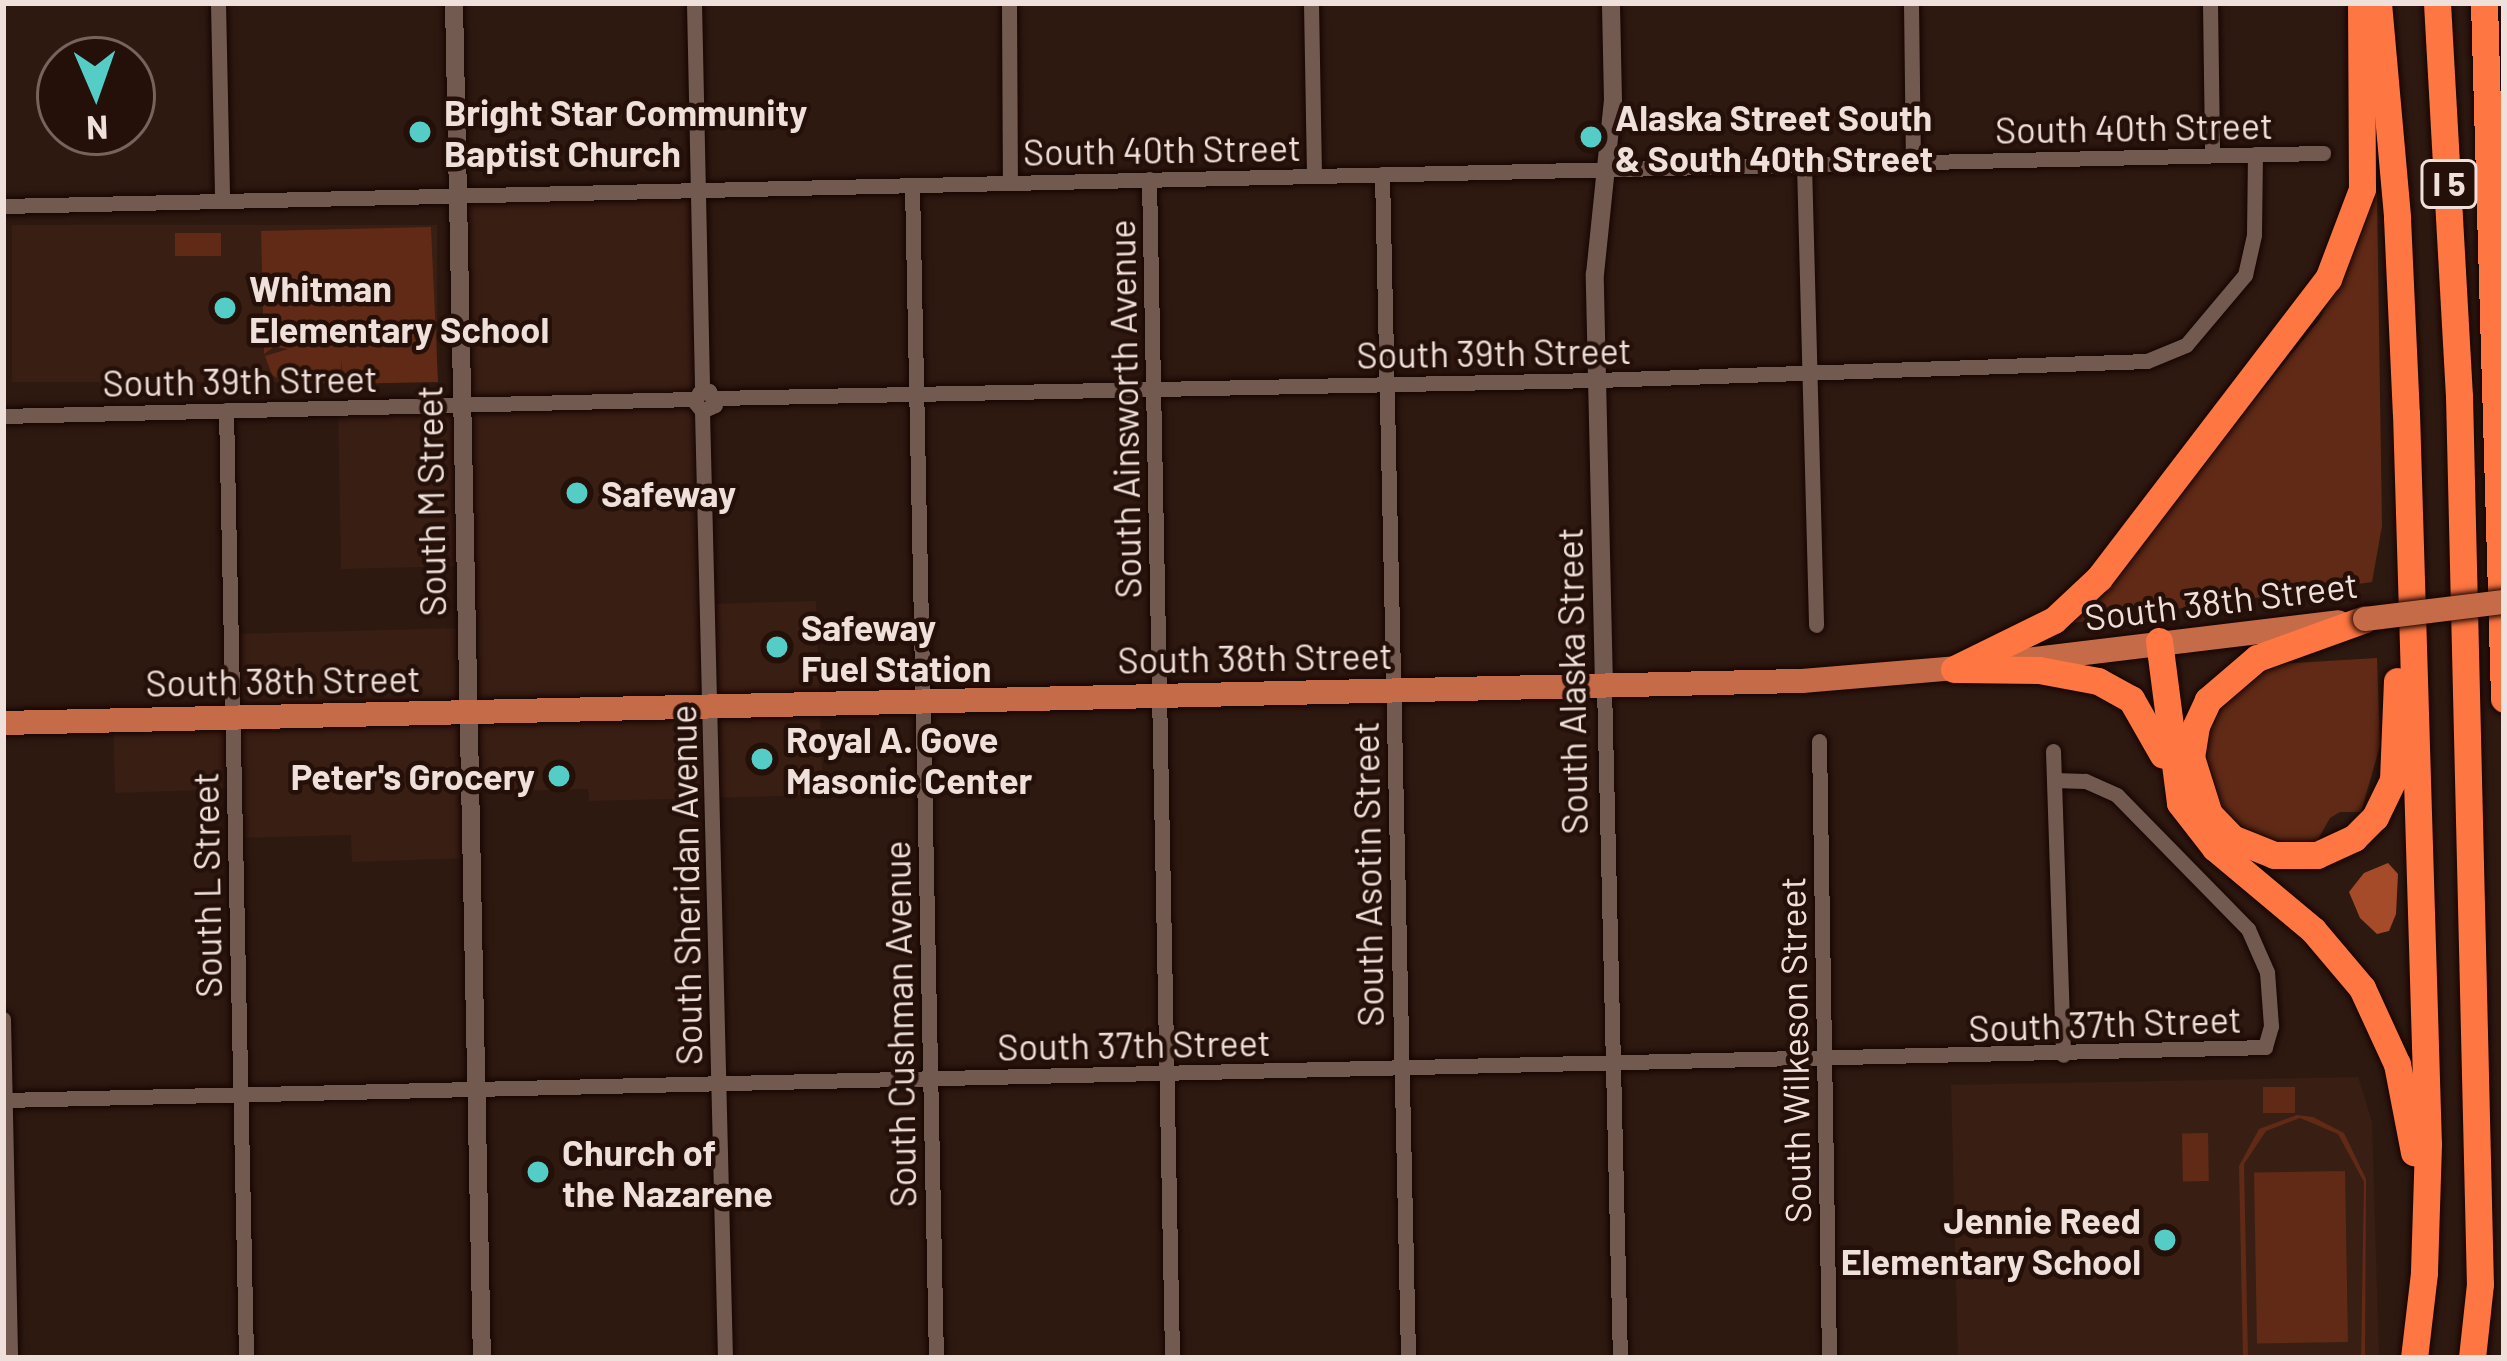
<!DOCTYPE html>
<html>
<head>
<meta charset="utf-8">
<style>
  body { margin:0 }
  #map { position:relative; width:2507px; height:1361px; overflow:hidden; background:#2e1911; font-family:Barlow,sans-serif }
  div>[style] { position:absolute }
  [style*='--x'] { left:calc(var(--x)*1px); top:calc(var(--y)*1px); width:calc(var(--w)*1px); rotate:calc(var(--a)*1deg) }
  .built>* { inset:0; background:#391e14; transform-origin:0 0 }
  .green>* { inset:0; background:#602a16; transform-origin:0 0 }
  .water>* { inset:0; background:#a64b29 }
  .roads { filter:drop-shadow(0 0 3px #150401) drop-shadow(0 0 3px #150401) }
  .minor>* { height:15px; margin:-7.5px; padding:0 7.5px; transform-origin:7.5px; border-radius:7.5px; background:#735a51 }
  .tertiary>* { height:18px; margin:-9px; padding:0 9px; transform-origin:9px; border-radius:9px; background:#735a51 }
  .primary>* { height:24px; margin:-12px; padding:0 12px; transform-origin:12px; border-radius:12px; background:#c66b47 }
  .motorway>* { height:27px; margin:-13.5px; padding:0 13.5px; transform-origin:13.5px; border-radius:13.5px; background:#fe7641 }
  .bridges { filter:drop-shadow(0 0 3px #150401) drop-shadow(0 0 3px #150401) }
  .primary-bridge>* { height:24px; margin:-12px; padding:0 12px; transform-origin:12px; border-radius:12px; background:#c66b47 }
  .dots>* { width:33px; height:33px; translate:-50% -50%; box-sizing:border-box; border:6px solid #241008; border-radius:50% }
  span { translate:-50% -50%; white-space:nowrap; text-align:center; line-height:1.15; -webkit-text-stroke:9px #241008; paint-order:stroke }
  .shield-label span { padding:3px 9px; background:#241008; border:3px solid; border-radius:9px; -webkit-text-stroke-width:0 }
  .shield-label { font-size:33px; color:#efe0db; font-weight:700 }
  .poi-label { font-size:36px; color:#efe0db; font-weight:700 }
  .left { translate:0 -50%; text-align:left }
  .right { translate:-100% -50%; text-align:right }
  .street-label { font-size:36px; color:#efe0db }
  .frame { position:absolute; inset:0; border:6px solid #efe0db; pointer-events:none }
  .north { position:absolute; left:36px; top:36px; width:120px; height:120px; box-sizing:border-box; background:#241008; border:3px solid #75635c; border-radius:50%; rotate:178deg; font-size:33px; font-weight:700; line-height:48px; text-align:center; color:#efe0db }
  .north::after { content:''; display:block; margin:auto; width:42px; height:54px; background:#54cdc7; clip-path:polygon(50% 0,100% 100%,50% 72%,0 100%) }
</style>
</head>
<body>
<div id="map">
  <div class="built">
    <i style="clip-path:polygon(700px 190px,709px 604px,816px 601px,823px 795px,589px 801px,588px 789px,470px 792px,471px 858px,352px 862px,351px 835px,235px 838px,233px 789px,115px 793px,113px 720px,232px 717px,231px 634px,465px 628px,464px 566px,341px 569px,338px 407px,460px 404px,459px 195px)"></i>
    <i style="left:437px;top:225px;width:157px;height:425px;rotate:90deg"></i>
    <i style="clip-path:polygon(2358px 1077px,2372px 1122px,2379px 1358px,1958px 1358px,1951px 1085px)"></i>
  </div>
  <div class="green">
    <i style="clip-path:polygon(2370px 184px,2377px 194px,2382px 526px,2372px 582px,2058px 625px,2101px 591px,2320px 319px,2367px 217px)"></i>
    <i style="clip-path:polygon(431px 227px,438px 382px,343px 384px,341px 359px,341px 384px,286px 383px,272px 375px,265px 356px,288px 349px,274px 347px,264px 354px,261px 231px)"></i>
    <i style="left:221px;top:233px;width:23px;height:46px;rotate:90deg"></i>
    <i style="clip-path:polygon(2377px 658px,2380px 746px,2361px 812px,2340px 812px,2330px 818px,2317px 841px,2292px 844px,2260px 837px,2227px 818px,2206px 775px,2204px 743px,2228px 691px,2278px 664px)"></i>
    <i style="left:2263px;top:1087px;width:32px;height:26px"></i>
    <i style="clip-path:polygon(2297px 1115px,2313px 1117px,2344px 1133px,2366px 1179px,2365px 1358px,2361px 1358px,2364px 1182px,2338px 1134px,2300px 1118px,2266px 1131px,2244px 1164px,2248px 1358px,2243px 1358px,2239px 1166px,2259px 1129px)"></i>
    <i style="left:2208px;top:1133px;width:48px;height:26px;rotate:89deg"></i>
    <i style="left:2345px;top:1171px;width:171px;height:91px;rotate:89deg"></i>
  </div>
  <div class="water">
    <i style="clip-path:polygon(2388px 863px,2398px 874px,2396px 914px,2389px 931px,2377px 934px,2360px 918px,2349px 892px,2364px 873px)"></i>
  </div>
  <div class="roads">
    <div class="minor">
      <i style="--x:218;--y:3;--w:198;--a:88.8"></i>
      <i style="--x:694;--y:3;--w:389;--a:88.8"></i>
      <i style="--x:1009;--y:3;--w:180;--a:89.7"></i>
      <i style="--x:1311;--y:3;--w:172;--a:89"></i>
      <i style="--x:1911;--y:3;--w:159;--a:89.3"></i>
      <i style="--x:2210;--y:3;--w:152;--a:89.2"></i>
      <i style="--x:1804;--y:164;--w:461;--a:88.5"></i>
      <i style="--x:1382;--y:174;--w:1184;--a:88.74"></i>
      <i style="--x:1149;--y:179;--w:1179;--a:88.88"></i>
      <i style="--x:912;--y:185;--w:1173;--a:88.83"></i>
      <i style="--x:3;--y:206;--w:2321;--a:-1.31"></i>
      <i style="--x:716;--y:398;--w:882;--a:-1.17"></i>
      <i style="--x:1598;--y:380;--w:549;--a:-1.98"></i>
      <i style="--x:2147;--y:361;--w:42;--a:-22.3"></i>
      <i style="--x:2186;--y:345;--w:92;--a:-49.9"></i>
      <i style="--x:2245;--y:275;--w:41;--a:-77.3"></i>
      <i style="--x:2254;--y:235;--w:81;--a:-89.3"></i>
      <i style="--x:226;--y:410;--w:948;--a:88.79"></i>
      <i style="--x:702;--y:411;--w:14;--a:-25"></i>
      <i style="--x:715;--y:405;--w:15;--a:-113"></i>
      <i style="--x:709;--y:391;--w:10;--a:169"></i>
      <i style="--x:699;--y:393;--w:10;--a:114"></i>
      <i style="--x:695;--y:402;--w:11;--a:52"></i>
      <i style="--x:702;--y:411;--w:947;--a:88.61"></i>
      <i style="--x:3;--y:416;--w:692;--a:-1.41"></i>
      <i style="--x:1604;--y:686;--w:672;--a:88.64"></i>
      <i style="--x:1819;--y:741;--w:617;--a:89.07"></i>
      <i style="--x:2053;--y:751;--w:304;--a:88.1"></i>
      <i style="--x:3;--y:1019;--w:339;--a:88.8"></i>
      <i style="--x:3;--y:1100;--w:2263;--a:-1.34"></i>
      <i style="--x:2265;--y:1047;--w:22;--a:-74"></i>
      <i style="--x:2271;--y:1026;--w:54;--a:-94.2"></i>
      <i style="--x:2267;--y:972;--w:47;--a:-113.8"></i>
      <i style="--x:2248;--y:929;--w:187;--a:-134.4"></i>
      <i style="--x:2117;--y:795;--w:35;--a:-156"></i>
      <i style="--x:2085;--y:781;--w:31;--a:-178"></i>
    </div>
    <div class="tertiary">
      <i style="--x:454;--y:3;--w:1355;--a:88.82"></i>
      <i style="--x:1604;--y:686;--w:412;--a:-91.3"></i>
      <i style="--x:1595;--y:274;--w:174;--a:-84.1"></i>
      <i style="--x:1613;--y:101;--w:98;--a:-91.2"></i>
    </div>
    <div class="primary">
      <i style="--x:2010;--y:662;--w:331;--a:-6.9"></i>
      <i style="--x:3;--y:723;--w:1799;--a:-1.34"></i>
      <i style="--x:1802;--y:681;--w:169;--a:-4.8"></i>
    </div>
    <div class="motorway">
      <i style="--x:2378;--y:3;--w:216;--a:84.9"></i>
      <i style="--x:2397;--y:218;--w:195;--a:87.4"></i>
      <i style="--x:2406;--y:413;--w:731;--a:88.28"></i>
      <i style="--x:2428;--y:1144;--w:129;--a:91.8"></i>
      <i style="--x:2424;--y:1273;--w:86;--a:96.7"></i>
      <i style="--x:2437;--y:3;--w:394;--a:86.8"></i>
      <i style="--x:2459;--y:396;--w:888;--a:88.65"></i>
      <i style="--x:2480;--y:1284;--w:74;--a:96.2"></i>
      <i style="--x:2484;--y:3;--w:696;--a:88.35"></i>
      <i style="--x:2365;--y:619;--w:115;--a:160.1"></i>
      <i style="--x:2257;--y:658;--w:65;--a:139.4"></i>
      <i style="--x:2208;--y:700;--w:29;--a:115"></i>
      <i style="--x:2196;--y:726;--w:31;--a:99"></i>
      <i style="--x:2191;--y:757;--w:60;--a:72.5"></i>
      <i style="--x:2209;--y:814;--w:33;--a:46"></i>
      <i style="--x:2232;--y:838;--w:45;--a:22"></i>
      <i style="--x:2274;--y:855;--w:43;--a:0"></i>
      <i style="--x:2317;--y:855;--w:41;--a:-24.7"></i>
      <i style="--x:2354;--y:838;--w:30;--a:-45"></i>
      <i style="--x:2375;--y:817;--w:41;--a:-64.1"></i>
      <i style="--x:2393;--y:780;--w:99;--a:-87.7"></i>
      <i style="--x:2159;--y:641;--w:163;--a:82.6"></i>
      <i style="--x:2180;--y:803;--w:57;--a:52.1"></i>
      <i style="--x:2215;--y:848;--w:128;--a:39.9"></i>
      <i style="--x:2313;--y:930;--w:76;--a:49.8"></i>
      <i style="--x:2362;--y:988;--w:84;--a:65.3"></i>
      <i style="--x:2397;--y:1064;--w:90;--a:79.1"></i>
      <i style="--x:1954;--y:669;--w:111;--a:-26.1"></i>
      <i style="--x:2054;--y:620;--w:62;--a:-43"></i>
      <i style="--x:2099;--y:578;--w:377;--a:-52.6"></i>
      <i style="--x:2328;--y:279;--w:96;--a:-69.3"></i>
      <i style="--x:2362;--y:189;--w:186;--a:-90.3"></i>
      <i style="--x:1958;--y:669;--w:81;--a:0.7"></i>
      <i style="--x:2039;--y:670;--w:60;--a:10.6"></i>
      <i style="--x:2098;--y:681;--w:38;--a:29"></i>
      <i style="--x:2131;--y:699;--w:64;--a:60.3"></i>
    </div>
  </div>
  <div class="bridges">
    <div class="primary-bridge">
      <i style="--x:2365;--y:619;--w:140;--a:-7"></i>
    </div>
  </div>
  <div class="dots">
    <i style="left:420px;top:132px;background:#54cdc7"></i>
    <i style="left:1591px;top:137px;background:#54cdc7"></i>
    <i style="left:225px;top:308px;background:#54cdc7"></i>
    <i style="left:577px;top:493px;background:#54cdc7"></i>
    <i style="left:777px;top:647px;background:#54cdc7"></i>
    <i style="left:762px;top:759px;background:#54cdc7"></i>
    <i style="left:559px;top:776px;background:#54cdc7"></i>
    <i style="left:538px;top:1172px;background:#54cdc7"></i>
    <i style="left:2165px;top:1240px;background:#54cdc7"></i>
  </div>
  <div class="shield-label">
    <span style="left:2449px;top:184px">I 5</span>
  </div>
  <div class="poi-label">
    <span class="left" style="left:444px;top:132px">Bright Star Community<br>Baptist Church</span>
    <span class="left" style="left:1615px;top:137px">Alaska Street South<br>&amp; South 40th Street</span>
    <span class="left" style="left:249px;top:308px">Whitman<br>Elementary School</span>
    <span class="left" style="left:601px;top:493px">Safeway</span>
    <span class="left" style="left:801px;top:647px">Safeway<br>Fuel Station</span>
    <span class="left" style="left:786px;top:759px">Royal A. Gove<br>Masonic Center</span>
    <span class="right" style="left:535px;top:776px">Peter's Grocery</span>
    <span class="left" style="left:562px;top:1172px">Church of<br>the Nazarene</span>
    <span class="right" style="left:2141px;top:1240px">Jennie Reed<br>Elementary School</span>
  </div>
  <div class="street-label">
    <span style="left:2134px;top:127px;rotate:-1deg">South 40th Street</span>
    <span style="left:1162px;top:149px;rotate:-1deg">South 40th Street</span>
    <span style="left:1494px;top:352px;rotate:-1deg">South 39th Street</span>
    <span style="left:240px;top:380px;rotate:-1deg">South 39th Street</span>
    <span style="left:1124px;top:409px;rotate:-91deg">South Ainsworth Avenue</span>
    <span style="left:430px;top:501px;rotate:-91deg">South M Street</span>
    <span style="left:2221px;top:600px;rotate:-7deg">South 38th Street</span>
    <span style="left:1255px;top:657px;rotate:-1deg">South 38th Street</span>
    <span style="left:283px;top:680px;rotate:-1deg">South 38th Street</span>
    <span style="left:1571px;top:681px;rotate:-91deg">South Alaska Street</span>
    <span style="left:1367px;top:874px;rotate:-91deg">South Asotin Street</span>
    <span style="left:206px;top:885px;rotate:-91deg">South L Street</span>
    <span style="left:685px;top:885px;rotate:-91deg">South Sheridan Avenue</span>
    <span style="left:2105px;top:1023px;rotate:-2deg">South 37th Street</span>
    <span style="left:899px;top:1024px;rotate:-91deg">South Cushman Avenue</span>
    <span style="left:1134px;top:1044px;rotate:-1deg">South 37th Street</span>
    <span style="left:1794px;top:1050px;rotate:-91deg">South Wilkeson Street</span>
  </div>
  <div class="frame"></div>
  <div class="north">N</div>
</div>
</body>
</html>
